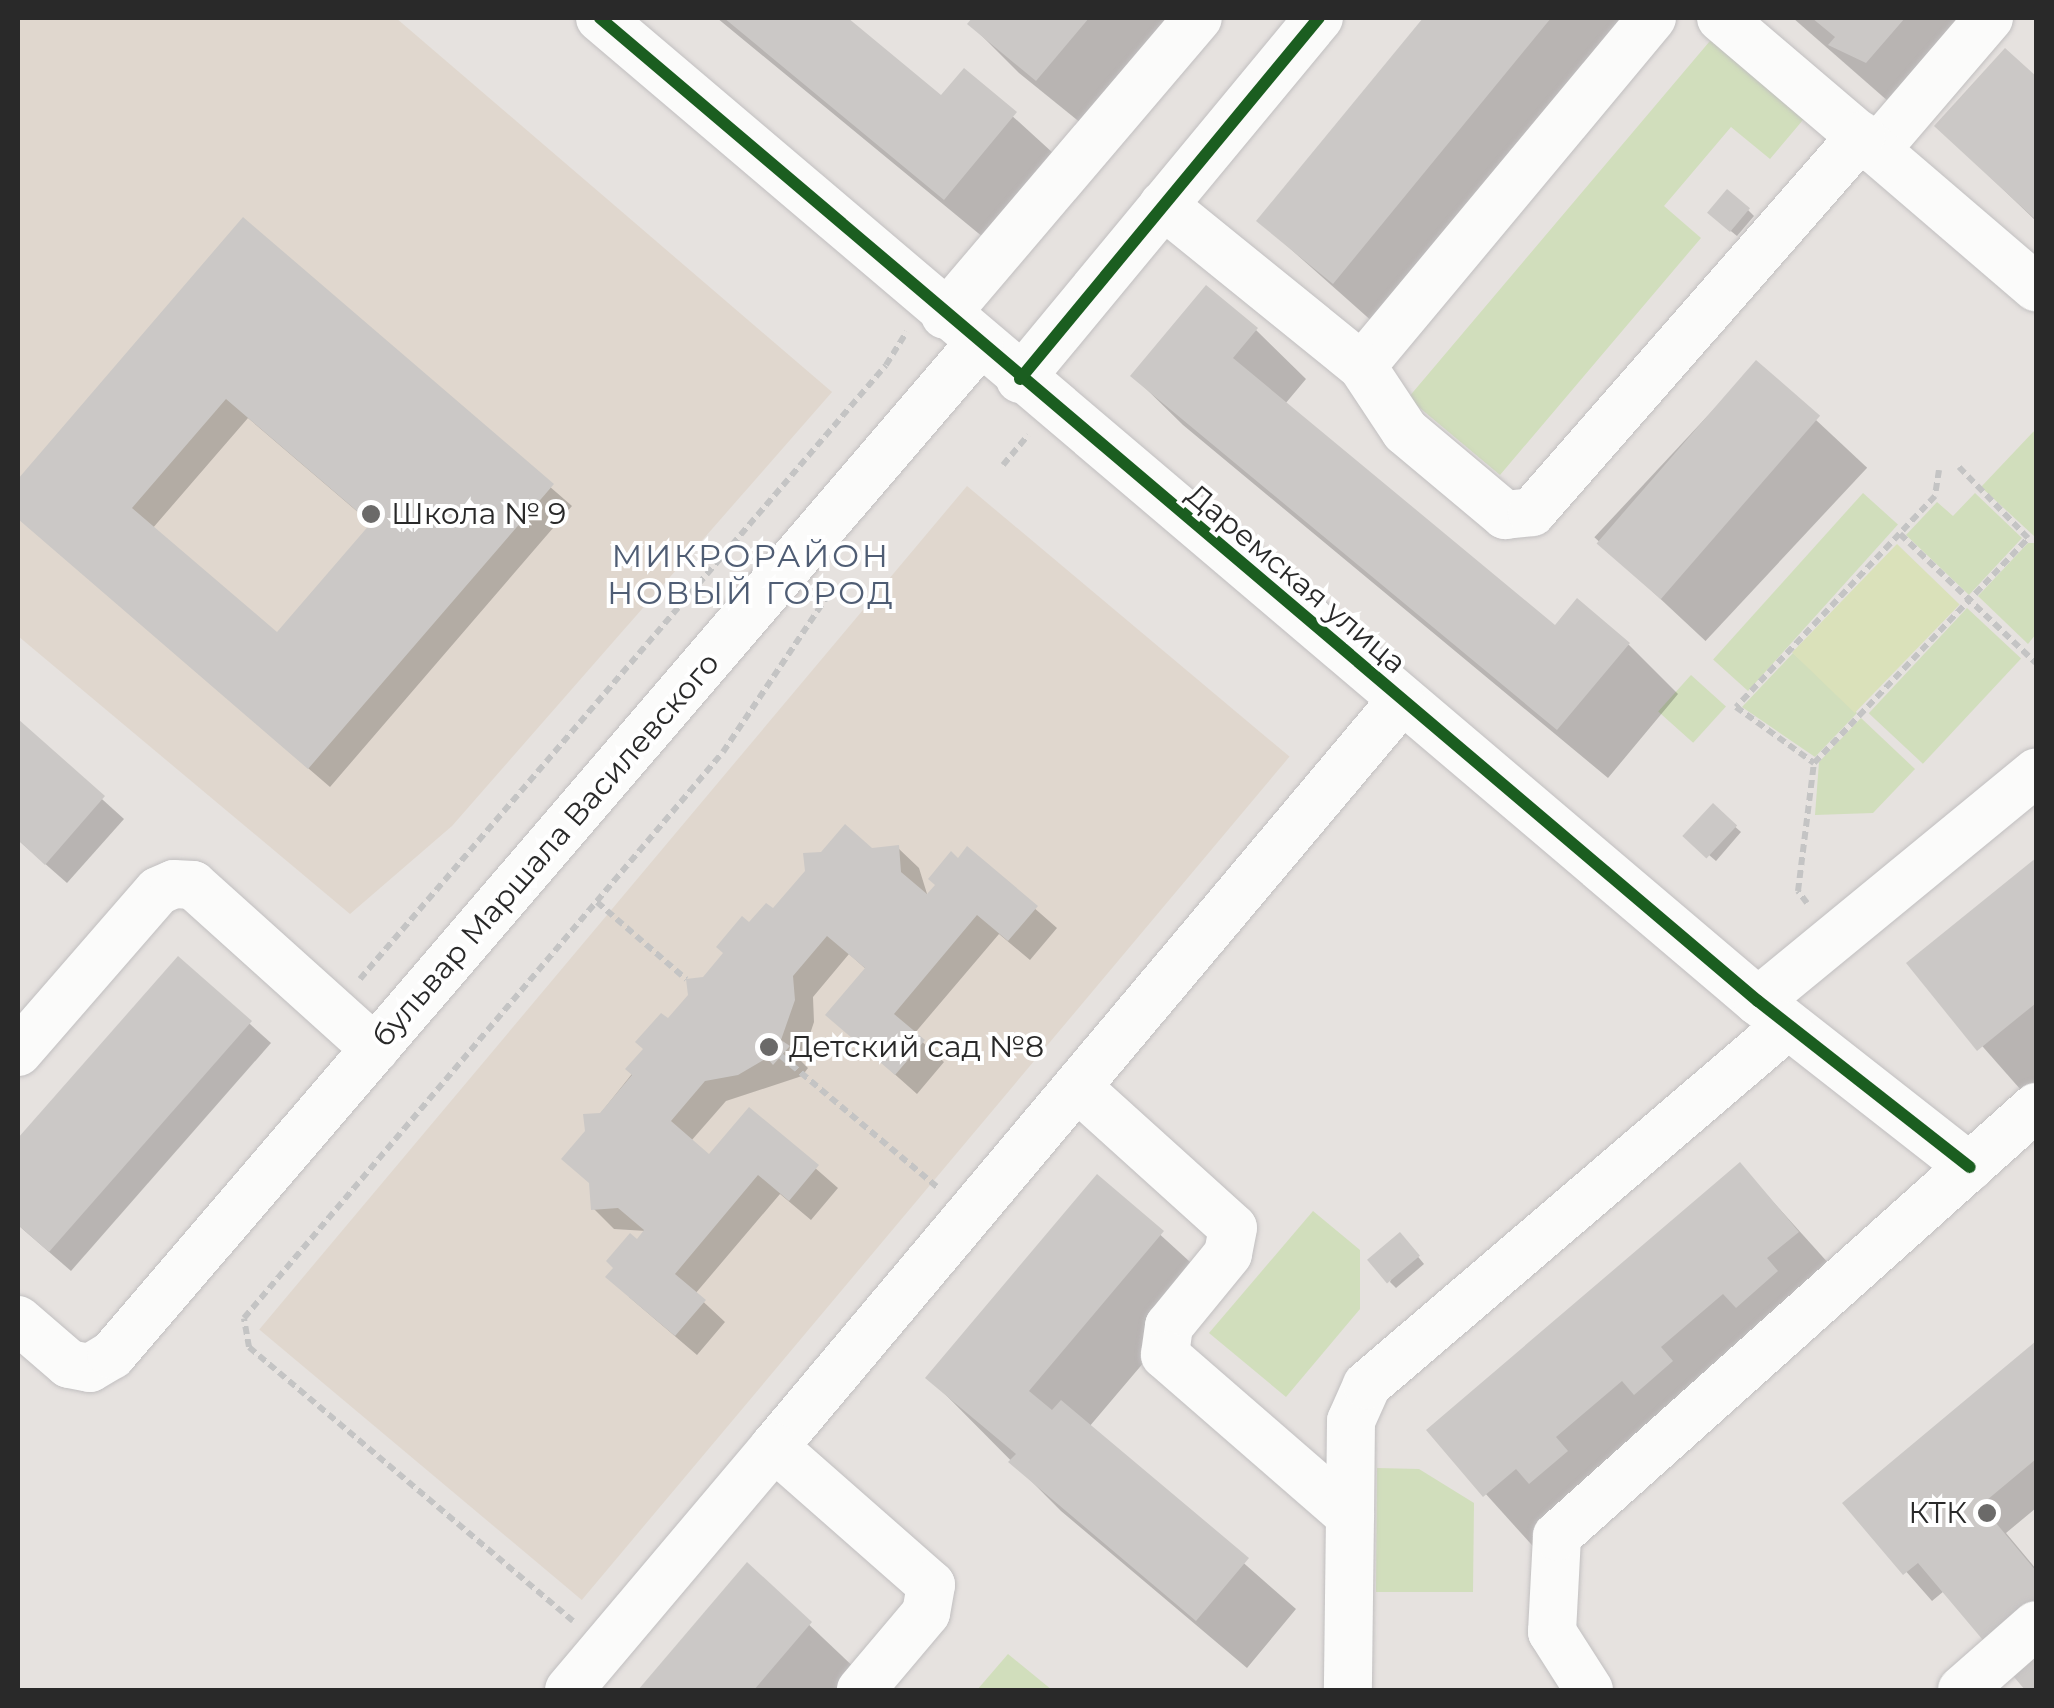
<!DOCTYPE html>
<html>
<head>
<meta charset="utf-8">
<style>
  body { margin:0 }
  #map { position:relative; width:2054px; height:1708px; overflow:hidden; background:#e6e2df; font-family:Montserrat,sans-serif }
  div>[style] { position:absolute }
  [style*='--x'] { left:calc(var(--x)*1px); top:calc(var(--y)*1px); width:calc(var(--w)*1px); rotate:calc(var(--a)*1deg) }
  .education>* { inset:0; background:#e0d7ce; transform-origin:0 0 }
  .green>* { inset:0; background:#d1debc; transform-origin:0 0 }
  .pitch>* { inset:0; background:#dae1ba; transform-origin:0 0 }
  .shadow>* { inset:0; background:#0003; transform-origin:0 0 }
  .building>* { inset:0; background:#cbc8c6; transform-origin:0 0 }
  .path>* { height:6px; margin-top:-3px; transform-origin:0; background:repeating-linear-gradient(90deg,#c4c4c4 0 8px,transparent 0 13px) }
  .roads { filter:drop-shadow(0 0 2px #c1bfc0) drop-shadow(0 0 2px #c1bfc0) }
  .minor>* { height:48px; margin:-24px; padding:0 24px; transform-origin:24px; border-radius:24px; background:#fbfbfa }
  .cycleway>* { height:12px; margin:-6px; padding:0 6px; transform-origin:6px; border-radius:6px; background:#1b5e20 }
  .dots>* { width:28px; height:28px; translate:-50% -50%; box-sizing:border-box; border:5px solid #fff; border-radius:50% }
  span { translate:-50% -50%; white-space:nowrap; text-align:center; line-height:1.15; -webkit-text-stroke:8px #fff; paint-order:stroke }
  .poi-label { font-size:30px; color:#292929 }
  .left { translate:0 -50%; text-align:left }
  .right { translate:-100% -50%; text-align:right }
  .street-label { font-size:30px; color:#292929 }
  .neighbourhood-label { font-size:32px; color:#4f5d74; letter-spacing:2.5px }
  .frame { position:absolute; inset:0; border:20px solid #292929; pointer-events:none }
</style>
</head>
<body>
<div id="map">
  <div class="education">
    <i style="clip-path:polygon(18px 18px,396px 18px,832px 392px,452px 826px,350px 914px,18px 636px)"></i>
    <i style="left:967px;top:486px;width:421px;height:1101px;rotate:40deg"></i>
  </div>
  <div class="green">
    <i style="clip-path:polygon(1715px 35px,1808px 114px,1770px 159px,1731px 127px,1664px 206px,1701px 238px,1500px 475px,1408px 398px)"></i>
    <i style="clip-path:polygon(2036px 429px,2036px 536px,2034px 536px,1981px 487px)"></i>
    <i style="left:1863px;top:493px;width:47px;height:224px;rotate:42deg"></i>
    <i style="clip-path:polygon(1975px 493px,2022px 538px,1969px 595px,1906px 535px,1937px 502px,1953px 516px)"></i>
    <i style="clip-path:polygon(2028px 543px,2036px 543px,2036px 634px,2028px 644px,1978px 596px)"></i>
    <i style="left:1967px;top:608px;width:74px;height:144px;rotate:43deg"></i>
    <i style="clip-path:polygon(1793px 653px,1857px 713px,1815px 757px,1742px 707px)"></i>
    <i style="left:1691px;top:675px;width:47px;height:49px;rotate:42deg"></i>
    <i style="clip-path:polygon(1861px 718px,1915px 769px,1873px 813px,1815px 815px,1819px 762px)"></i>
    <i style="clip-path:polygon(1313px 1211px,1360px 1250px,1360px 1309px,1286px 1397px,1209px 1333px)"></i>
    <i style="clip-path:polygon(1377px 1468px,1419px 1469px,1474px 1503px,1473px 1592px,1376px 1592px)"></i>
    <i style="clip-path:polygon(1008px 1654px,1052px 1690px,977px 1690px)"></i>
  </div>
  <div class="pitch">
    <i style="left:1897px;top:544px;width:87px;height:151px;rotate:44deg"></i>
  </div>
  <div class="shadow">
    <i style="clip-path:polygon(717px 18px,844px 18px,942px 99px,964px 72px,1065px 164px,995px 247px)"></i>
    <i style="clip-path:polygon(975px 18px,1179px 18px,1087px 128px,1019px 73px,970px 24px)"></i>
    <i style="clip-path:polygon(1426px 18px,1631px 18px,1383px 331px,1259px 221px)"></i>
    <i style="clip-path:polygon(1793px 18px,1968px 18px,1889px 102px)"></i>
    <i style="clip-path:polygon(2006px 51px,2036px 79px,2036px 221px,1937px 126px)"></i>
    <i style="clip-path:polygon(1748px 210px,1754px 216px,1737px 236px,1716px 219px)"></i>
    <i style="clip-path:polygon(evenodd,243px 220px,572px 506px,330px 787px,18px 518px,18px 482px,243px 220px,248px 418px,373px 525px,278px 636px,152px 529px,248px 418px)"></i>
    <i style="clip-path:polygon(1256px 330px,1306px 379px,1285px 404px,1555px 629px,1629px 645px,1678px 694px,1608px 778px,1183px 425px,1133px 376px)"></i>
    <i style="left:1756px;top:364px;width:152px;height:237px;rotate:43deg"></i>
    <i style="clip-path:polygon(18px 723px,124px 819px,67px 883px,18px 840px)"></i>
    <i style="clip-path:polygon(1713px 807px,1741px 832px,1716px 861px,1694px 842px)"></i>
    <i style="clip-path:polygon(898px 848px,919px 868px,928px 897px,968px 850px,1057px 928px,1030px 960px,999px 934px,914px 1034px,944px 1062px,917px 1094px,828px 1015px,867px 970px,849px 954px,813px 997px,814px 1022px,801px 1061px,808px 1068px,802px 1076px,726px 1101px,691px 1141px,709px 1157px,749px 1110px,838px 1188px,811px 1220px,780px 1194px,695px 1294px,725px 1322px,697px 1355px,629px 1297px,637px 1242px,646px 1231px,614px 1229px,594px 1209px,592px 1185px,564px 1159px,750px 926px,872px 850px)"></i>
    <i style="clip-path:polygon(2036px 861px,2036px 1092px,2028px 1098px,1909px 963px)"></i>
    <i style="clip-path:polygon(178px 959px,271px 1043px,71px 1271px,18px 1225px,18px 1142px)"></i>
    <i style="left:1740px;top:1165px;width:159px;height:409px;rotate:48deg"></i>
    <i style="clip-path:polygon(1097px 1177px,1212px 1282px,1089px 1427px,1296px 1609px,1247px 1668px,1061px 1511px,928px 1377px)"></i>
    <i style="clip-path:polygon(1406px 1242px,1424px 1264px,1396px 1288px,1390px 1282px)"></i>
    <i style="clip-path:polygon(2036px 1344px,2036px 1508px,2006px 1533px,2036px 1569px,2036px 1690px,2028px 1690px,1944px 1591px,1932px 1601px,1846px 1503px)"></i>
    <i style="clip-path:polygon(747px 1566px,860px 1673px,845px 1690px,641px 1690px)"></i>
  </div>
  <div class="building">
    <i style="clip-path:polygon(724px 18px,848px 18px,941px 95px,964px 68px,1017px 112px,944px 200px)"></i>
    <i style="clip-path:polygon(972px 18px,1089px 18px,1036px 81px,967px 24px)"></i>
    <i style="clip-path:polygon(1423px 18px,1551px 18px,1333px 284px,1256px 221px)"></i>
    <i style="clip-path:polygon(1812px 18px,1905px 18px,1866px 63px,1828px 45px,1835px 37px)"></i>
    <i style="clip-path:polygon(2005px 48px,2036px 76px,2036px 220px,1934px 126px)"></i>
    <i style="left:1727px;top:189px;width:30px;height:31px;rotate:40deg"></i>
    <i style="clip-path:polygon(evenodd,243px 217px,554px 484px,308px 769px,18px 519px,18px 479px,243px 217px,226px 399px,371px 523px,277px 632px,132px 508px,226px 399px)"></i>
    <i style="clip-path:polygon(1206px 285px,1258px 328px,1233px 358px,1555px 625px,1577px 598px,1630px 643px,1557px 730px,1130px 376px)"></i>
    <i style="left:1756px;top:360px;width:85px;height:243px;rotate:41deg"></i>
    <i style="clip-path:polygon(18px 719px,105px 796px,45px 865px,18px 840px)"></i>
    <i style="left:1713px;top:803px;width:33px;height:45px;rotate:43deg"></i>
    <i style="clip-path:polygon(845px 824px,872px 848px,899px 845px,901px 872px,927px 894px,935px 885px,928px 879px,951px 851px,958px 858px,967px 846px,1038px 906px,1008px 941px,977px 915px,894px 1014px,925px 1040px,895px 1075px,825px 1015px,865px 968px,827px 936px,793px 976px,795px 1000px,781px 1040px,790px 1046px,781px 1056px,773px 1065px,767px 1058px,738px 1075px,705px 1081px,671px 1121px,709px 1154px,749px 1107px,819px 1165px,789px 1201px,758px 1175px,675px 1274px,706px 1300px,675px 1336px,605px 1277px,613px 1268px,606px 1261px,630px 1233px,637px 1239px,644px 1230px,618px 1208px,591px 1210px,589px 1183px,561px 1159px,585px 1131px,583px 1114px,600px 1113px,632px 1075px,625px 1069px,643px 1049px,635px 1042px,661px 1013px,668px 1018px,688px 995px,686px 979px,703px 977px,723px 953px,716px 947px,742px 916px,749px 922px,766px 903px,773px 908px,805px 871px,803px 853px,821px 852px)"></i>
    <i style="clip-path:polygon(2036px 858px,2036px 1003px,1977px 1051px,1906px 963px)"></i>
    <i style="clip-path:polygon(178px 956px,252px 1021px,49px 1252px,18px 1225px,18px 1138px)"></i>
    <i style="clip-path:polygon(1740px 1162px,1799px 1232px,1767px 1258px,1778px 1271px,1736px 1308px,1723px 1294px,1661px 1347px,1673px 1361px,1634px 1395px,1622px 1381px,1556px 1437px,1568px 1451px,1529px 1484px,1516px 1469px,1483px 1497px,1426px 1430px)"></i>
    <i style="clip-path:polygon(1097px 1174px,1164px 1231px,1029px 1391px,1052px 1410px,1061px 1400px,1249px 1558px,1196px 1621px,1008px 1462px,1016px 1454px,925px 1378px)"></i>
    <i style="left:1400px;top:1232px;width:31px;height:43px;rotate:50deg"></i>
    <i style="clip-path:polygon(2036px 1341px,2036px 1459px,1981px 1505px,2036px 1571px,2036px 1690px,2025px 1690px,1918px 1563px,1903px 1575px,1842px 1503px)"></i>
    <i style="clip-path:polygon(747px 1562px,812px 1622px,754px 1690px,638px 1690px)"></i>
  </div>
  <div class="path">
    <i style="--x:1003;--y:465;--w:39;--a:-50"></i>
    <i style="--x:1939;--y:470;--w:26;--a:99"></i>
    <i style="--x:1935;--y:496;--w:290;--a:133.3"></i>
    <i style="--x:1736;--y:707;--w:96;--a:35.7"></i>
    <i style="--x:1814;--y:763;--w:311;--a:-46.4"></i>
    <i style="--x:2028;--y:538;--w:99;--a:-134.2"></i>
    <i style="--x:1900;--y:534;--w:187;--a:43.5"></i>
    <i style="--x:597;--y:902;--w:118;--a:40.9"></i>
    <i style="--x:1807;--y:903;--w:15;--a:-127"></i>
    <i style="--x:1798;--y:891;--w:129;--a:-82.9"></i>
    <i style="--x:360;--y:979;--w:808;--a:-49.41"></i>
    <i style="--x:886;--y:365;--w:39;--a:-58"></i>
    <i style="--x:781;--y:1056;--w:204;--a:40"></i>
    <i style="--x:573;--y:1621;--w:424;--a:-139.8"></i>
    <i style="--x:249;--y:1347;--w:29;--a:-100"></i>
    <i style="--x:244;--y:1318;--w:741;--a:-49.76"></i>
    <i style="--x:723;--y:752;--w:196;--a:-56.2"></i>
  </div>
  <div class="roads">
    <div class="minor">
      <i style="--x:600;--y:18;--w:1519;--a:40.33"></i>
      <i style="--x:1758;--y:1001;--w:269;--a:38.1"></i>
      <i style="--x:1721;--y:18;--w:204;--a:40.4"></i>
      <i style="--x:1989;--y:18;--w:174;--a:130.6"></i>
      <i style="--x:1876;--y:150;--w:211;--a:40.6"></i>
      <i style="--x:1163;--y:205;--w:256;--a:39"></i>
      <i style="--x:1362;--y:366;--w:453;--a:-50.2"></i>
      <i style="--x:945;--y:315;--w:390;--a:-49.6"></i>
      <i style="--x:1362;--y:366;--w:78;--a:56.5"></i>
      <i style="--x:1405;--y:431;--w:131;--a:40"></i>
      <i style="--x:1505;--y:515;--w:27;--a:-6"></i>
      <i style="--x:1532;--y:512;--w:500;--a:-48.8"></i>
      <i style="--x:1020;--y:379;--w:469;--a:-50.4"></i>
      <i style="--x:1758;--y:1001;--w:360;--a:-39.4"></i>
      <i style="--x:18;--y:1052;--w:213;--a:-49"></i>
      <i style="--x:158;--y:891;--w:17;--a:-24"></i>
      <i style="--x:174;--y:884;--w:19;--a:3"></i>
      <i style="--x:193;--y:885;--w:245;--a:42"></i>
      <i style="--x:1077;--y:1087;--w:210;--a:42.1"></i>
      <i style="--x:1233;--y:1228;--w:26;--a:101"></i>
      <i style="--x:1228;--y:1254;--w:93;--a:129.3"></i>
      <i style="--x:1169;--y:1326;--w:29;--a:98"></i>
      <i style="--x:1165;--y:1355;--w:245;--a:41"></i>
      <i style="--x:1350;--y:1516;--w:174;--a:90.7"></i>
      <i style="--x:18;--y:1320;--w:67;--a:40.8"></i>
      <i style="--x:69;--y:1364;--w:21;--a:11"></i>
      <i style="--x:90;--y:1368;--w:26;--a:-31"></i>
      <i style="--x:112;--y:1355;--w:1332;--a:-49.38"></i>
      <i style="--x:774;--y:1447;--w:974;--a:-49.95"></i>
      <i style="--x:1350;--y:1516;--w:95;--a:-89.4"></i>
      <i style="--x:1351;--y:1421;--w:39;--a:-66"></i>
      <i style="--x:1367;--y:1385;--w:553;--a:-40.52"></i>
      <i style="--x:569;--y:1690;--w:318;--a:-49.8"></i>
      <i style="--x:774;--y:1447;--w:209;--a:41.3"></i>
      <i style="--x:931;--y:1585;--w:28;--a:100"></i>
      <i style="--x:926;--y:1613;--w:101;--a:130.2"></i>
      <i style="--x:1589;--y:1690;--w:69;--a:-122.5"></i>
      <i style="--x:1552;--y:1632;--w:96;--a:-87"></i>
      <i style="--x:1557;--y:1536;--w:643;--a:-41.85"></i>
      <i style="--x:1962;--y:1690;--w:98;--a:-41.3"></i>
    </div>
  </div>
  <div class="cycleway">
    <i style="--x:600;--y:18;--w:1519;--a:40.33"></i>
    <i style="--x:1758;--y:1001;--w:269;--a:38.1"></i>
    <i style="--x:1020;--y:379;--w:469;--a:-50.4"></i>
  </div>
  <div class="dots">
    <i style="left:371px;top:514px;background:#6b6a69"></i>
    <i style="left:769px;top:1047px;background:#6b6a69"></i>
    <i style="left:1987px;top:1513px;background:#6b6a69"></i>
  </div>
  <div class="poi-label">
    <span class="left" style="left:391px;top:514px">Школа № 9</span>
    <span class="left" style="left:789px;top:1047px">Детский сад №8</span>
    <span class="right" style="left:1967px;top:1513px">КТК</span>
  </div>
  <div class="street-label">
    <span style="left:1296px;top:579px;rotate:40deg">Даремская улица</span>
    <span style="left:546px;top:850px;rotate:-49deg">бульвар Маршала Василевского</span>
  </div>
  <div class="neighbourhood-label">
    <span style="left:751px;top:575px">МИКРОРАЙОН<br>НОВЫЙ ГОРОД</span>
  </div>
  <div class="frame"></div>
</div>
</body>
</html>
